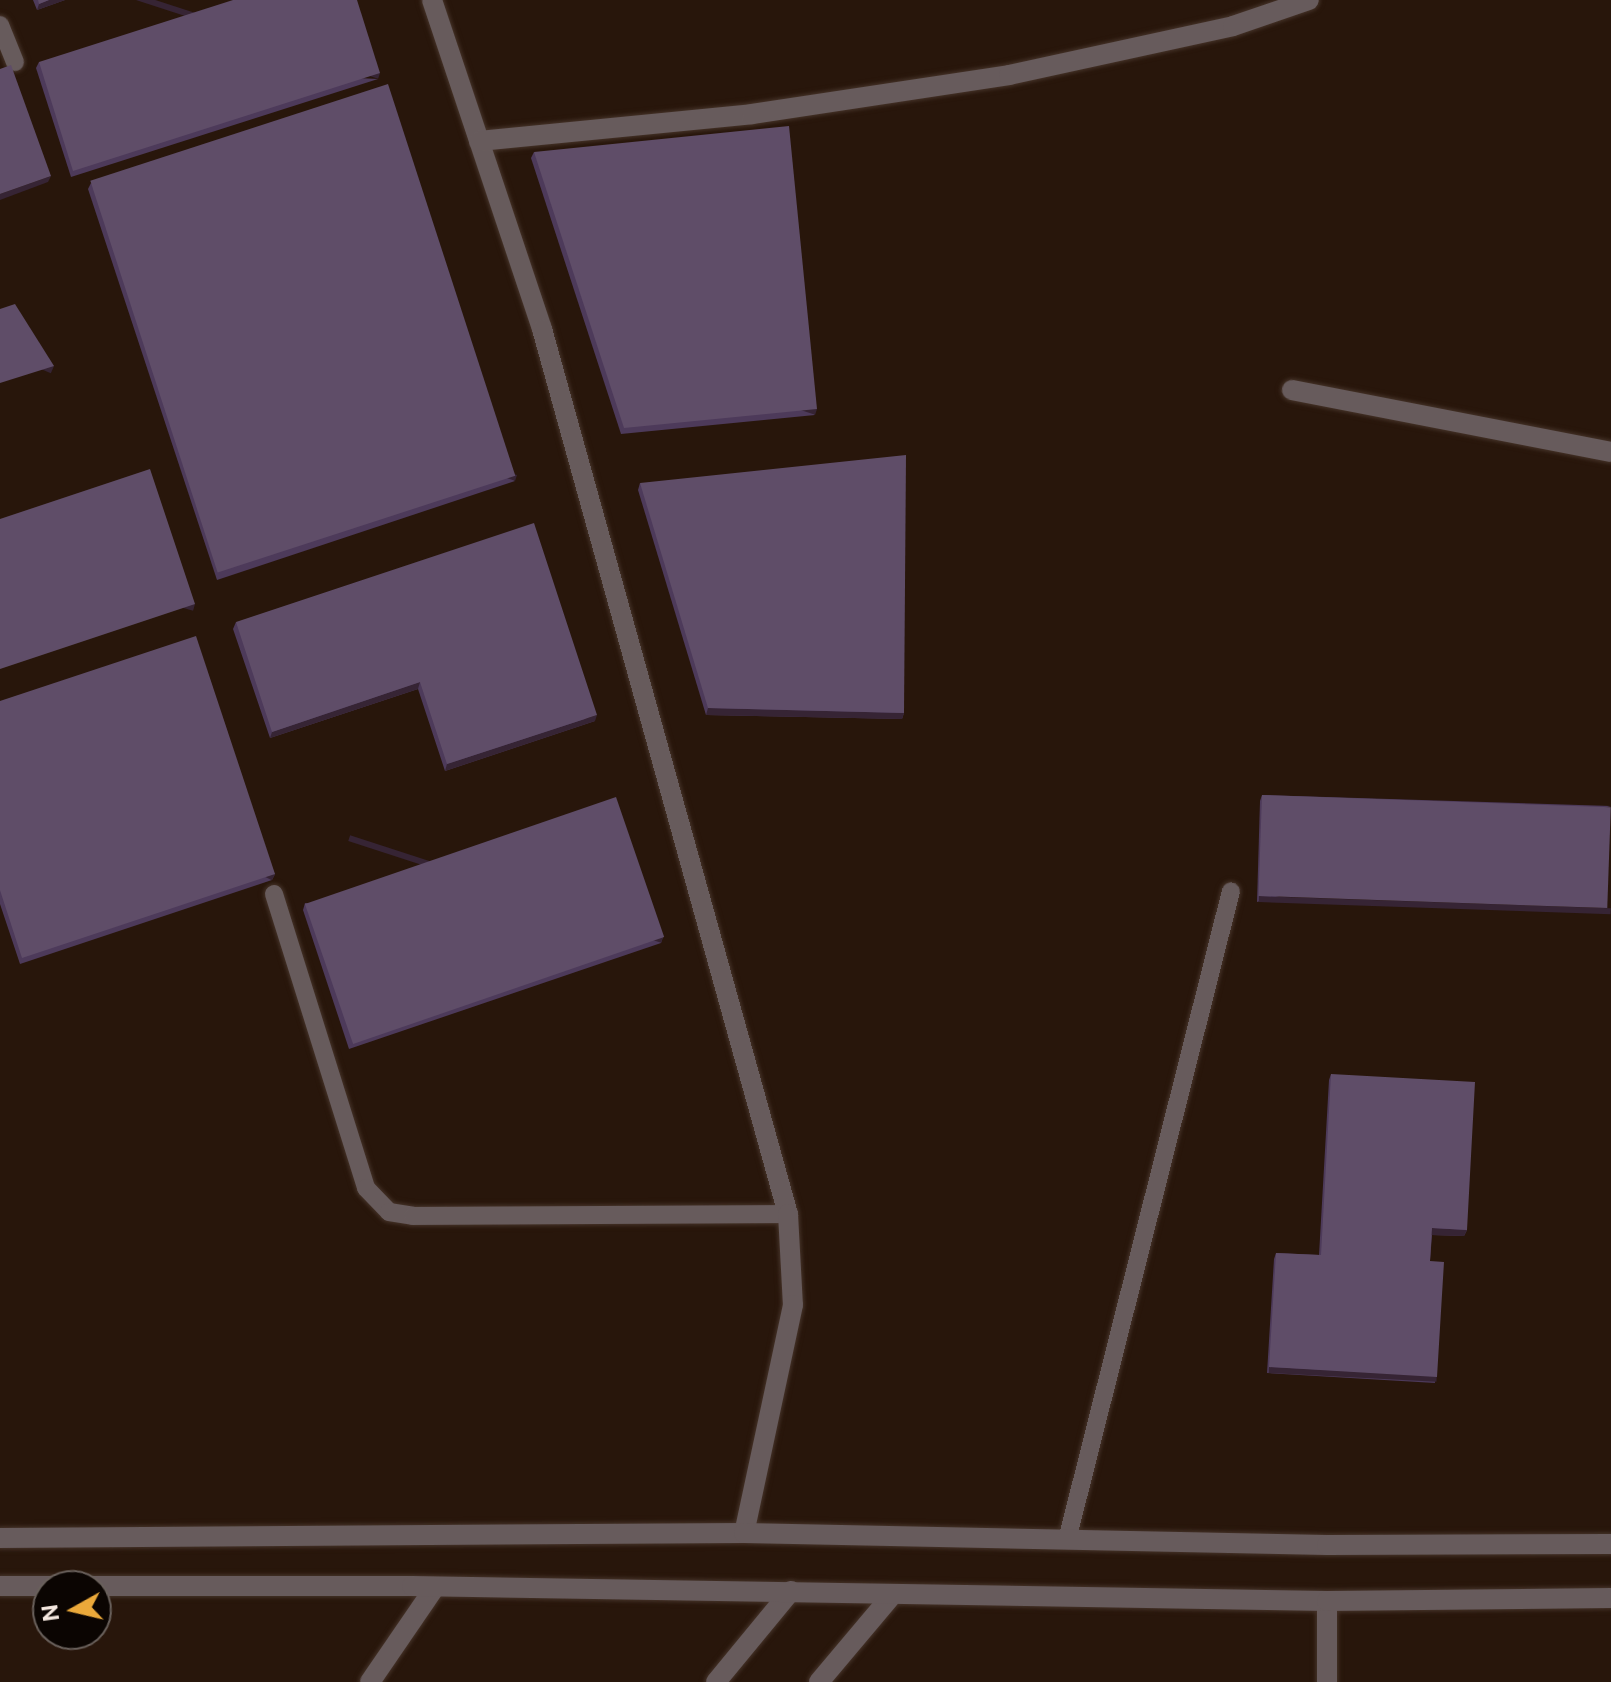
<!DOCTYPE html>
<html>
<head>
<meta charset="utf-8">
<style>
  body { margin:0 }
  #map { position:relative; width:1611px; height:1682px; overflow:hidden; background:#28160b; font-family:"Public Sans",sans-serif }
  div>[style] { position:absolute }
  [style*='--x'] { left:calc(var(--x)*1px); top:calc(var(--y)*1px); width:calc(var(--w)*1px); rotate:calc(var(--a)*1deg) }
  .roads { filter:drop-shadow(0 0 2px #453329) drop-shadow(0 0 2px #453329) }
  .service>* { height:18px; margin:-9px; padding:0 9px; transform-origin:9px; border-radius:9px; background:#675b5c }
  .minor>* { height:20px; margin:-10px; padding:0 10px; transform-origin:10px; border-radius:10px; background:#675b5c }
  .tertiary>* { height:20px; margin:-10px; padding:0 10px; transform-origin:10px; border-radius:10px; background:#675b5c }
  .wall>* { inset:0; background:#4d3a5a }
  .shaded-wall>* { inset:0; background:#362434; transform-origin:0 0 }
  .building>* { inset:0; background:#5f4d68; transform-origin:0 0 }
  span { translate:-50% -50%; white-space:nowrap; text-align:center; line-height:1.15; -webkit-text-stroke:6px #0b0502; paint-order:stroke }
  .north { position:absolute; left:32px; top:1570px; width:80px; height:80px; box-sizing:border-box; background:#0b0502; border:2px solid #69605b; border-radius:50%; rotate:262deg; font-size:22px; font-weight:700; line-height:32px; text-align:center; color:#f5e8e0 }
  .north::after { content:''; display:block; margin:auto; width:28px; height:36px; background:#eba93a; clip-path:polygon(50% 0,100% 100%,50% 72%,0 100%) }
</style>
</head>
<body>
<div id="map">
  <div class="roads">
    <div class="service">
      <i style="--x:0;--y:25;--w:40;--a:68"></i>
      <i style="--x:274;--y:894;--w:308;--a:72.6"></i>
      <i style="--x:366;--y:1188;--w:33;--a:46"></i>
      <i style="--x:389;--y:1212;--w:24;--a:9"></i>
      <i style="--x:413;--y:1216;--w:375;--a:-0.3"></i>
      <i style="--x:1067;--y:1540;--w:669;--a:-75.82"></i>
    </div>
    <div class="minor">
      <i style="--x:432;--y:0;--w:347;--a:71.5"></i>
      <i style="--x:542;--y:329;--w:919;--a:74.47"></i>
      <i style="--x:788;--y:1214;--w:91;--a:86.9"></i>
      <i style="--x:793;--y:1305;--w:233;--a:102.1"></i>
      <i style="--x:479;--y:141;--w:274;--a:-5.6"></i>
      <i style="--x:752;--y:114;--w:260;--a:-8.6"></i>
      <i style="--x:1009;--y:75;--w:229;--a:-12.3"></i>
      <i style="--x:1233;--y:26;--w:80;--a:-18.9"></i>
      <i style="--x:1292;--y:390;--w:325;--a:11"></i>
      <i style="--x:370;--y:1682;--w:115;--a:-55.6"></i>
      <i style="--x:716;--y:1682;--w:118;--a:-50.5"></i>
      <i style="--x:819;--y:1682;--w:115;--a:-49.9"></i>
      <i style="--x:1327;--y:1682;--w:81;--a:-90"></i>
    </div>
    <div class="tertiary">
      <i style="--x:0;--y:1538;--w:744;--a:-0.39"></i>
      <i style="--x:744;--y:1533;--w:583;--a:1.18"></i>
      <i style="--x:1327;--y:1545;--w:284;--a:-0.2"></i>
      <i style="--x:0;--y:1586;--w:412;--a:0"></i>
      <i style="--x:412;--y:1586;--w:915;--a:0.94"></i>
      <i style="--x:1327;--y:1601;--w:284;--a:-0.6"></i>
    </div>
  </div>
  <div class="wall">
    <i style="clip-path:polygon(33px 0,65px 0,37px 10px)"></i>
    <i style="clip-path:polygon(39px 62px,378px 79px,71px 177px,36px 68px)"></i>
    <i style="clip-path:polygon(534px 152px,815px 415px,621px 434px,531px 158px)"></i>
    <i style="clip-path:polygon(91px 183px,515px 481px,217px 580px,88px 189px)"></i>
    <i style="clip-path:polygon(640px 483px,904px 713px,902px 719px,706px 715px,638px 490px)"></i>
    <i style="clip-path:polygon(236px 622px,595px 721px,445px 771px,418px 689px,270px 738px,233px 629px)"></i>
    <i style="clip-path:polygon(0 701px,275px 874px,272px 880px,20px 964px,0 904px)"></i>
    <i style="clip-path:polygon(1262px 795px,1611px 806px,1257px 902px,1260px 801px)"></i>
    <i style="clip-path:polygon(305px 903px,663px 937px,661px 943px,349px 1049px,303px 910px)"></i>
    <i style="clip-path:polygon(1331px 1074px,1467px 1230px,1464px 1236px,1432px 1235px,1430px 1261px,1435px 1383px,1267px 1373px,1274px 1259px,1276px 1253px,1319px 1255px,1329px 1080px)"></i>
  </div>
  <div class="shaded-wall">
    <i style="clip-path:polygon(49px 0,65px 0,37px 10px,39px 4px)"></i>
    <i style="left:380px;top:73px;width:6px;height:322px;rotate:108deg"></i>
    <i style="clip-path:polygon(51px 176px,48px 182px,0 200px,0 194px)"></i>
    <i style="left:54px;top:366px;width:8px;height:57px;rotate:113deg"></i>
    <i style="left:817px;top:409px;width:6px;height:194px;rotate:108deg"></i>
    <i style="left:517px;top:475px;width:6px;height:313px;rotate:108deg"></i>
    <i style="left:195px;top:604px;width:7px;height:206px;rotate:106deg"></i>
    <i style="clip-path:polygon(420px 682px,418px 689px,270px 738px,272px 732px)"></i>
    <i style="clip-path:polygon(708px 708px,904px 713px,902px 719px,706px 715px)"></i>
    <i style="clip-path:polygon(597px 715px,595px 721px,445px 771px,447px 764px)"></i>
    <i style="left:275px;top:874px;width:7px;height:267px;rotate:117deg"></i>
    <i style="left:1259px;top:896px;width:352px;height:6px;rotate:2deg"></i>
    <i style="left:663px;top:937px;width:6px;height:329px;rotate:108deg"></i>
    <i style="clip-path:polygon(1432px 1228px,1467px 1230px,1464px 1236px,1430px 1235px)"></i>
    <i style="left:1269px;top:1367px;width:168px;height:6px;rotate:3deg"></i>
  </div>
  <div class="building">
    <i style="clip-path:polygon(38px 0,49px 0,39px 4px)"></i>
    <i style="clip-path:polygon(233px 0,357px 0,380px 73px,73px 171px,39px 62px)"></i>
    <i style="clip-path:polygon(11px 65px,51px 176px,0 194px,0 69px)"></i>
    <i style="left:388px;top:84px;width:412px;height:313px;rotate:72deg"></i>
    <i style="clip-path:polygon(789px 126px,817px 409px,624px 428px,534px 152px)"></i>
    <i style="clip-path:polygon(15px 304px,54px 366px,0 383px,0 309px)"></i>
    <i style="clip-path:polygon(906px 455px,904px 713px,708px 708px,640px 483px)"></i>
    <i style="clip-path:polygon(150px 469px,195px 604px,0 669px,0 519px)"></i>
    <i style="clip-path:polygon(534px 523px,597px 715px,447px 764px,420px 682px,272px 732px,236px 622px)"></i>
    <i style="clip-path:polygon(196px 636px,275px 874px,22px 958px,0 890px,0 701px)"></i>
    <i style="left:1262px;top:795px;width:349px;height:101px;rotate:2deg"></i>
    <i style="left:616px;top:797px;width:148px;height:329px;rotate:71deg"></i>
    <i style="clip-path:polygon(1331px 1074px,1475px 1082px,1467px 1230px,1432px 1228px,1430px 1261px,1444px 1262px,1437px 1377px,1269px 1367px,1276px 1253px,1321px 1255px)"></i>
  </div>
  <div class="north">N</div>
</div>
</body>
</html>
